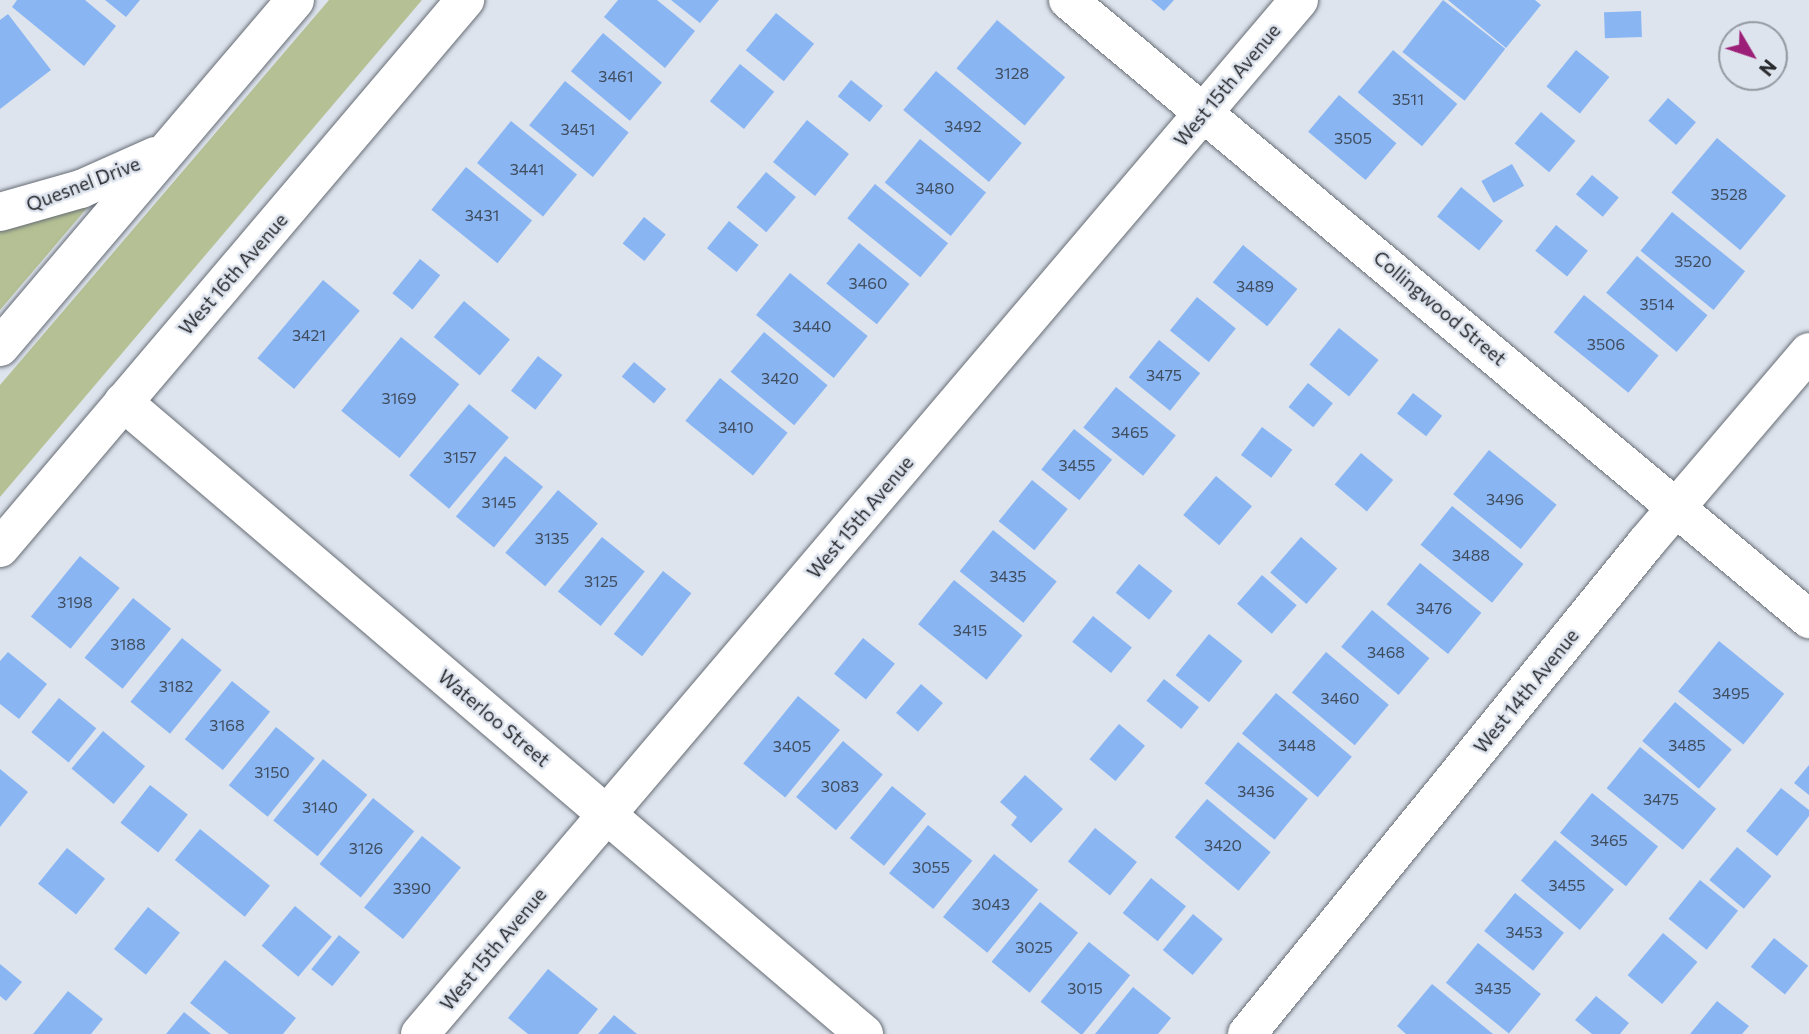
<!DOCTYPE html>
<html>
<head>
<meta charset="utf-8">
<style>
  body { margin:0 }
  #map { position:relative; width:1809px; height:1034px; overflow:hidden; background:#dee4ee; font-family:Commissioner,sans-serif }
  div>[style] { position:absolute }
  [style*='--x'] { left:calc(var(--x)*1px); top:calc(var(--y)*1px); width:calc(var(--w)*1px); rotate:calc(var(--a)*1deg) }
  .green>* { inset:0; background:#b5c194 }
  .building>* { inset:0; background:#89b6f3; transform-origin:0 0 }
  .roads { filter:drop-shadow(0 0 2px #676d75) drop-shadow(0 0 2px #676d75) }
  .street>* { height:38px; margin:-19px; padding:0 19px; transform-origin:19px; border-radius:19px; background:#fff }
  .secondary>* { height:38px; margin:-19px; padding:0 19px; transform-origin:19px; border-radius:19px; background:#fff }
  span { translate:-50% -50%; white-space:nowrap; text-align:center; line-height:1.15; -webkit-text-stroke:5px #dee4ee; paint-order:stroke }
  .number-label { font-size:16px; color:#404d5f }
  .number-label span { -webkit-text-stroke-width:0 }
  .street-label { font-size:19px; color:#282a2e }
  .north { position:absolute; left:1718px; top:21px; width:70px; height:70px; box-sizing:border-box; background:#dee4ee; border:2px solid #959aa1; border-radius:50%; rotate:129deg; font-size:19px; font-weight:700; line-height:28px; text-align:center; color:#282a2e }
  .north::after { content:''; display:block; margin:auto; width:24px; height:32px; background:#9c2077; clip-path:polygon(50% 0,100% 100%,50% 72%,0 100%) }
</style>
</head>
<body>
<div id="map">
  <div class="green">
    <i style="clip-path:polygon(329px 0,422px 0,0 497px,0 385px)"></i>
    <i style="clip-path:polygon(82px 204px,87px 208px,0 310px,0 229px)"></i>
  </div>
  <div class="building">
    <i style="clip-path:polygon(17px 0,85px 0,116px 26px,84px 66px,12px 7px)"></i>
    <i style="clip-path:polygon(105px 0,140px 0,126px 17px)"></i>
    <i style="clip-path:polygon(618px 0,657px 0,695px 31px,665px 68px,604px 17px)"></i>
    <i style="clip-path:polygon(671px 0,719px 0,700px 23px)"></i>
    <i style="clip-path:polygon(1151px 0,1174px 0,1164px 11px)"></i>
    <i style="left:1443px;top:0;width:79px;height:66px;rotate:38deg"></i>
    <i style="clip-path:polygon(1448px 0,1535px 0,1541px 5px,1506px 48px)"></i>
    <i style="left:1641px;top:11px;width:26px;height:37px;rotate:88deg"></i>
    <i style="left:776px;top:13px;width:49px;height:48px;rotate:39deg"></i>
    <i style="clip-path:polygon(8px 14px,51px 70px,0 109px,0 20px)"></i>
    <i style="left:997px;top:20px;width:89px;height:63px;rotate:40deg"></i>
    <i style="left:603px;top:33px;width:77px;height:50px;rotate:40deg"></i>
    <i style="left:1393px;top:50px;width:84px;height:55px;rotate:40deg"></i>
    <i style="left:1576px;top:50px;width:43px;height:47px;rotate:39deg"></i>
    <i style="left:740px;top:64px;width:44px;height:48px;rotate:39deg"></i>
    <i style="left:936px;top:71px;width:112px;height:51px;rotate:40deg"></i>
    <i style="left:851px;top:80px;width:41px;height:21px;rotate:39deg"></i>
    <i style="left:565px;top:81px;width:82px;height:57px;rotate:39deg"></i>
    <i style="left:1339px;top:95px;width:75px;height:48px;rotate:40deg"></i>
    <i style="left:1668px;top:98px;width:37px;height:30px;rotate:41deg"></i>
    <i style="left:1541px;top:112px;width:45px;height:41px;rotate:40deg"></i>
    <i style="left:807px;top:120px;width:54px;height:54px;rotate:39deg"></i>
    <i style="left:511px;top:121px;width:85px;height:54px;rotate:39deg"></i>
    <i style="left:1717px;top:138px;width:90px;height:71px;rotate:40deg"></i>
    <i style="left:920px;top:139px;width:85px;height:56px;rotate:39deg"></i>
    <i style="left:1512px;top:164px;width:25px;height:35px;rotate:61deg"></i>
    <i style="left:466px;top:167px;width:85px;height:55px;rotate:39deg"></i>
    <i style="left:766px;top:172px;width:39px;height:46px;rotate:40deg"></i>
    <i style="left:1592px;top:175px;width:35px;height:25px;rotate:40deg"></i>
    <i style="left:875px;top:184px;width:94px;height:44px;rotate:39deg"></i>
    <i style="left:1461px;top:187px;width:54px;height:38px;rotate:39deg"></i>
    <i style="left:1672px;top:212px;width:94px;height:50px;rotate:39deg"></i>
    <i style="left:644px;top:217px;width:28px;height:34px;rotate:39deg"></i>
    <i style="left:729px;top:221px;width:38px;height:35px;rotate:39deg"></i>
    <i style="left:1556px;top:225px;width:41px;height:33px;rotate:39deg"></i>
    <i style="left:859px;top:243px;width:65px;height:52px;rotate:39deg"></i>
    <i style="left:1243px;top:245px;width:70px;height:48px;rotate:39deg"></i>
    <i style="left:1637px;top:256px;width:92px;height:48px;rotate:40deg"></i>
    <i style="left:420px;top:259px;width:26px;height:44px;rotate:39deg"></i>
    <i style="left:790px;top:273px;width:100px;height:54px;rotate:39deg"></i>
    <i style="left:323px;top:280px;width:48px;height:102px;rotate:40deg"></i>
    <i style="left:1584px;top:295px;width:96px;height:48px;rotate:39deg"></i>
    <i style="left:1197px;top:297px;width:50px;height:43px;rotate:39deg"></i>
    <i style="left:464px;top:301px;width:60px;height:47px;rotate:40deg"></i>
    <i style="left:1339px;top:328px;width:51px;height:47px;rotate:39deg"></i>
    <i style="left:764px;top:332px;width:83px;height:52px;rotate:40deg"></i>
    <i style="left:401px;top:337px;width:75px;height:95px;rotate:39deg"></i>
    <i style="left:1159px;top:340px;width:53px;height:48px;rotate:39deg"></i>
    <i style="left:538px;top:356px;width:31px;height:44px;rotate:38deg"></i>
    <i style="left:634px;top:362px;width:42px;height:19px;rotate:40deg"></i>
    <i style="left:720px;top:378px;width:87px;height:55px;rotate:39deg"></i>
    <i style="left:1308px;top:383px;width:32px;height:31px;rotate:39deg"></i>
    <i style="left:1116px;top:387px;width:77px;height:52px;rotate:39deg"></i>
    <i style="left:1413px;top:393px;width:37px;height:26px;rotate:38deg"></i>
    <i style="left:469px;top:404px;width:52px;height:93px;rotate:40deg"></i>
    <i style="left:1262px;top:427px;width:38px;height:35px;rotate:37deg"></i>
    <i style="left:1074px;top:429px;width:49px;height:52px;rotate:39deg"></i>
    <i style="left:1489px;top:450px;width:87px;height:57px;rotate:39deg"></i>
    <i style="left:1361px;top:453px;width:42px;height:41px;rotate:40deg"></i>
    <i style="left:505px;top:456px;width:49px;height:78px;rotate:39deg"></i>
    <i style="left:1216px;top:476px;width:47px;height:51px;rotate:40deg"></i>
    <i style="left:1032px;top:480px;width:46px;height:53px;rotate:39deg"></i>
    <i style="left:558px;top:490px;width:52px;height:82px;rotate:40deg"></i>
    <i style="left:1452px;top:506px;width:92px;height:50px;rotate:39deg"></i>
    <i style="left:993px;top:530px;width:82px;height:53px;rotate:39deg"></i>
    <i style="left:602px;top:537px;width:55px;height:70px;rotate:39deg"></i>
    <i style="left:1301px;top:537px;width:48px;height:47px;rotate:41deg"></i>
    <i style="left:80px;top:556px;width:51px;height:78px;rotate:39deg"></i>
    <i style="left:1420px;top:563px;width:79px;height:53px;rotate:39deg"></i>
    <i style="left:1139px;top:564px;width:43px;height:37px;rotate:39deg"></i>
    <i style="left:663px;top:571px;width:36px;height:80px;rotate:38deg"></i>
    <i style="left:1262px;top:575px;width:46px;height:38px;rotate:41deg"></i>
    <i style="left:954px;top:580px;width:88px;height:57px;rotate:39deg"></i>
    <i style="left:133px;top:598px;width:49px;height:77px;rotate:39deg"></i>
    <i style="left:1372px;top:610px;width:75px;height:48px;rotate:40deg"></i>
    <i style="left:1093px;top:616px;width:50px;height:33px;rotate:39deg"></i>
    <i style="left:1209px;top:634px;width:43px;height:53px;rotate:39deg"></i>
    <i style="left:182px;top:638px;width:51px;height:82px;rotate:39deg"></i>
    <i style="left:863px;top:638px;width:41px;height:46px;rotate:39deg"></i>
    <i style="left:1719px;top:641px;width:84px;height:65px;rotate:39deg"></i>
    <i style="clip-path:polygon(8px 652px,47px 684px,19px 719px,0 704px,0 661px)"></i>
    <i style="left:1326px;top:652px;width:82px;height:53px;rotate:40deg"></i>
    <i style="left:1164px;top:679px;width:45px;height:28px;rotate:39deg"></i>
    <i style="left:232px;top:681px;width:49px;height:75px;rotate:39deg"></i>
    <i style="left:921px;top:684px;width:29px;height:38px;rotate:41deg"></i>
    <i style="left:1276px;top:693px;width:99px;height:53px;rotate:40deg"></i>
    <i style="left:798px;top:696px;width:54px;height:87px;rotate:39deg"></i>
    <i style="left:59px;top:698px;width:48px;height:44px;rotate:39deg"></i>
    <i style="left:1675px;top:702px;width:74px;height:51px;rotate:40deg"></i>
    <i style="left:1119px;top:724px;width:34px;height:46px;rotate:40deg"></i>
    <i style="left:276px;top:727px;width:50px;height:75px;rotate:39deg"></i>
    <i style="left:103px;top:731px;width:55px;height:49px;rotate:40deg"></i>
    <i style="left:843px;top:741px;width:52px;height:73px;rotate:40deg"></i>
    <i style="left:1238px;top:742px;width:90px;height:53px;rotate:39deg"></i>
    <i style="left:1640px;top:747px;width:98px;height:53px;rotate:39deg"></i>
    <i style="left:323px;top:759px;width:57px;height:79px;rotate:39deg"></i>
    <i style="clip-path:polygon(1809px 765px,1809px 795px,1794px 783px)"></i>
    <i style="clip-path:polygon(0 769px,28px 792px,0 827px)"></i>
    <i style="clip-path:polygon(1025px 775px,1063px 809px,1031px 843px,1011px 825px,1017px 817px,1000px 802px)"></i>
    <i style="left:150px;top:785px;width:48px;height:48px;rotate:38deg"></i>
    <i style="left:892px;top:786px;width:44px;height:67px;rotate:39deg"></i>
    <i style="clip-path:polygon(1781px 788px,1809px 810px,1809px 816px,1777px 856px,1746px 831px)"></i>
    <i style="left:1592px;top:793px;width:85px;height:51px;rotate:39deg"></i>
    <i style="left:373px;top:798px;width:53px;height:85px;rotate:39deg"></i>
    <i style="left:1207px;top:799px;width:83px;height:50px;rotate:40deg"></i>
    <i style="left:928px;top:825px;width:57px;height:62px;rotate:39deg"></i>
    <i style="left:1095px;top:828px;width:54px;height:43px;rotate:39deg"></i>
    <i style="left:200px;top:829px;width:90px;height:40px;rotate:39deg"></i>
    <i style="left:422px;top:836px;width:50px;height:92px;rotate:39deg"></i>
    <i style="left:1555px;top:840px;width:77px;height:53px;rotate:40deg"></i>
    <i style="left:1737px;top:847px;width:45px;height:43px;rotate:40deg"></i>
    <i style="left:67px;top:848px;width:49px;height:46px;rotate:39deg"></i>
    <i style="left:994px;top:854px;width:57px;height:81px;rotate:39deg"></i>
    <i style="left:1151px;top:878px;width:45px;height:45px;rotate:39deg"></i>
    <i style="left:1700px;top:880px;width:49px;height:50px;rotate:39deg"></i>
    <i style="left:1515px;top:893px;width:63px;height:49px;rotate:39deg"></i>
    <i style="left:1040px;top:902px;width:49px;height:77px;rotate:39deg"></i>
    <i style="left:295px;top:906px;width:48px;height:52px;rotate:40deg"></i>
    <i style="left:148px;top:907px;width:41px;height:54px;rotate:39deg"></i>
    <i style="left:1193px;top:914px;width:39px;height:47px;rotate:40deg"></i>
    <i style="left:1663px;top:933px;width:45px;height:55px;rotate:40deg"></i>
    <i style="left:339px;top:935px;width:27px;height:44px;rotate:39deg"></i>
    <i style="left:1774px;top:938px;width:44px;height:37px;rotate:39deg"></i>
    <i style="left:1089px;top:942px;width:53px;height:77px;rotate:39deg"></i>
    <i style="left:1478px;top:943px;width:81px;height:51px;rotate:39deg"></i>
    <i style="clip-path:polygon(225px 960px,296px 1018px,283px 1034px,229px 1034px,190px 1003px)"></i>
    <i style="clip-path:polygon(0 964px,22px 982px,6px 1001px,0 996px)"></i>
    <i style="clip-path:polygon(548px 969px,598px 1009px,578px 1034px,528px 1034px,508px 1018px)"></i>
    <i style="clip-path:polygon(1432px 984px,1493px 1034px,1406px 1034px,1397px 1026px)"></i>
    <i style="clip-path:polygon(1133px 987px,1171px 1018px,1158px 1034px,1095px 1034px)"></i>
    <i style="clip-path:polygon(68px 991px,103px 1019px,91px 1034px,33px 1034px)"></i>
    <i style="clip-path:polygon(1596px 996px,1629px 1023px,1620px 1034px,1592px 1034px,1575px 1020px)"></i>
    <i style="clip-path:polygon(1717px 1001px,1749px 1026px,1742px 1034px,1690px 1034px)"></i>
    <i style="clip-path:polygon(184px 1012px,211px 1034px,166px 1034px)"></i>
    <i style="clip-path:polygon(614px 1015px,637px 1034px,598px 1034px)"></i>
  </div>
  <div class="roads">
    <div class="street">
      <i style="--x:1068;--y:0;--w:966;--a:39.87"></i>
      <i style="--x:123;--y:402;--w:974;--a:40.46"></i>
      <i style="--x:420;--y:1034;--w:1357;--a:-49.63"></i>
      <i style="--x:1247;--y:1034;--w:633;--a:-50.9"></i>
      <i style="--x:1646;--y:543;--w:251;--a:-49.5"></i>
    </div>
    <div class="secondary">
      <i style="--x:0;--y:212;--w:84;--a:-15.9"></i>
      <i style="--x:81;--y:189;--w:81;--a:-24"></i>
      <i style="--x:0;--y:347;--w:455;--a:-49.6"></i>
      <i style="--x:0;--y:548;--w:719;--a:-49.68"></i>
    </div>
  </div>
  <div class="number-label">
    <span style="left:1012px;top:73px">3128</span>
    <span style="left:616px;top:76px">3461</span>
    <span style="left:1408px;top:99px">3511</span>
    <span style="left:963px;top:126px">3492</span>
    <span style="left:578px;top:129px">3451</span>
    <span style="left:1353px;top:138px">3505</span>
    <span style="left:527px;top:169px">3441</span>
    <span style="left:935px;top:188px">3480</span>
    <span style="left:1729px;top:194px">3528</span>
    <span style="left:482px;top:215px">3431</span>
    <span style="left:1693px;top:261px">3520</span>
    <span style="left:868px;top:283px">3460</span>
    <span style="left:1255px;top:286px">3489</span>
    <span style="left:1657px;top:304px">3514</span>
    <span style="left:812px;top:326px">3440</span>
    <span style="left:309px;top:335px">3421</span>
    <span style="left:1606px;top:344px">3506</span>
    <span style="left:1164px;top:375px">3475</span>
    <span style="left:780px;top:378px">3420</span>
    <span style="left:399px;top:398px">3169</span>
    <span style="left:736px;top:427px">3410</span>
    <span style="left:1130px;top:432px">3465</span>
    <span style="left:460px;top:457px">3157</span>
    <span style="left:1077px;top:465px">3455</span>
    <span style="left:1505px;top:499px">3496</span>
    <span style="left:499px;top:502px">3145</span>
    <span style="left:552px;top:538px">3135</span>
    <span style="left:1471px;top:555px">3488</span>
    <span style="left:1008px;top:576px">3435</span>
    <span style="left:601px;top:581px">3125</span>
    <span style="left:75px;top:602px">3198</span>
    <span style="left:1434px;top:608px">3476</span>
    <span style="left:970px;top:630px">3415</span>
    <span style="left:128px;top:644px">3188</span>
    <span style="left:1386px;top:652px">3468</span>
    <span style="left:176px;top:686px">3182</span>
    <span style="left:1731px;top:693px">3495</span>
    <span style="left:1340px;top:698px">3460</span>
    <span style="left:227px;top:725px">3168</span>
    <span style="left:1297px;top:745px">3448</span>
    <span style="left:1687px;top:745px">3485</span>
    <span style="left:792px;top:746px">3405</span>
    <span style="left:272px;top:772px">3150</span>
    <span style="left:840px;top:786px">3083</span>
    <span style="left:1256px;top:791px">3436</span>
    <span style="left:1661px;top:799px">3475</span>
    <span style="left:320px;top:807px">3140</span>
    <span style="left:1609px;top:840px">3465</span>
    <span style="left:1223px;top:845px">3420</span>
    <span style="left:366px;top:848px">3126</span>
    <span style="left:931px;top:867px">3055</span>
    <span style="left:1567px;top:885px">3455</span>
    <span style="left:412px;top:888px">3390</span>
    <span style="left:991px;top:904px">3043</span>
    <span style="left:1524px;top:932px">3453</span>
    <span style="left:1034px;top:947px">3025</span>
    <span style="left:1085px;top:988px">3015</span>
    <span style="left:1493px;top:988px">3435</span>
  </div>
  <div class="street-label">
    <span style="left:1227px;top:85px;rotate:-50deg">West 15th Avenue</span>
    <span style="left:83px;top:184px;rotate:-21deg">Quesnel Drive</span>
    <span style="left:233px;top:274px;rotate:-49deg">West 16th Avenue</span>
    <span style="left:1440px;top:308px;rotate:40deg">Collingwood Street</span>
    <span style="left:860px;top:517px;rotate:-50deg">West 15th Avenue</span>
    <span style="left:1526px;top:691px;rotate:-51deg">West 14th Avenue</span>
    <span style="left:494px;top:718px;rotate:40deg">Waterloo Street</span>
    <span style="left:493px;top:949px;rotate:-50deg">West 15th Avenue</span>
  </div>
  <div class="north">N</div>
</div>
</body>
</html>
